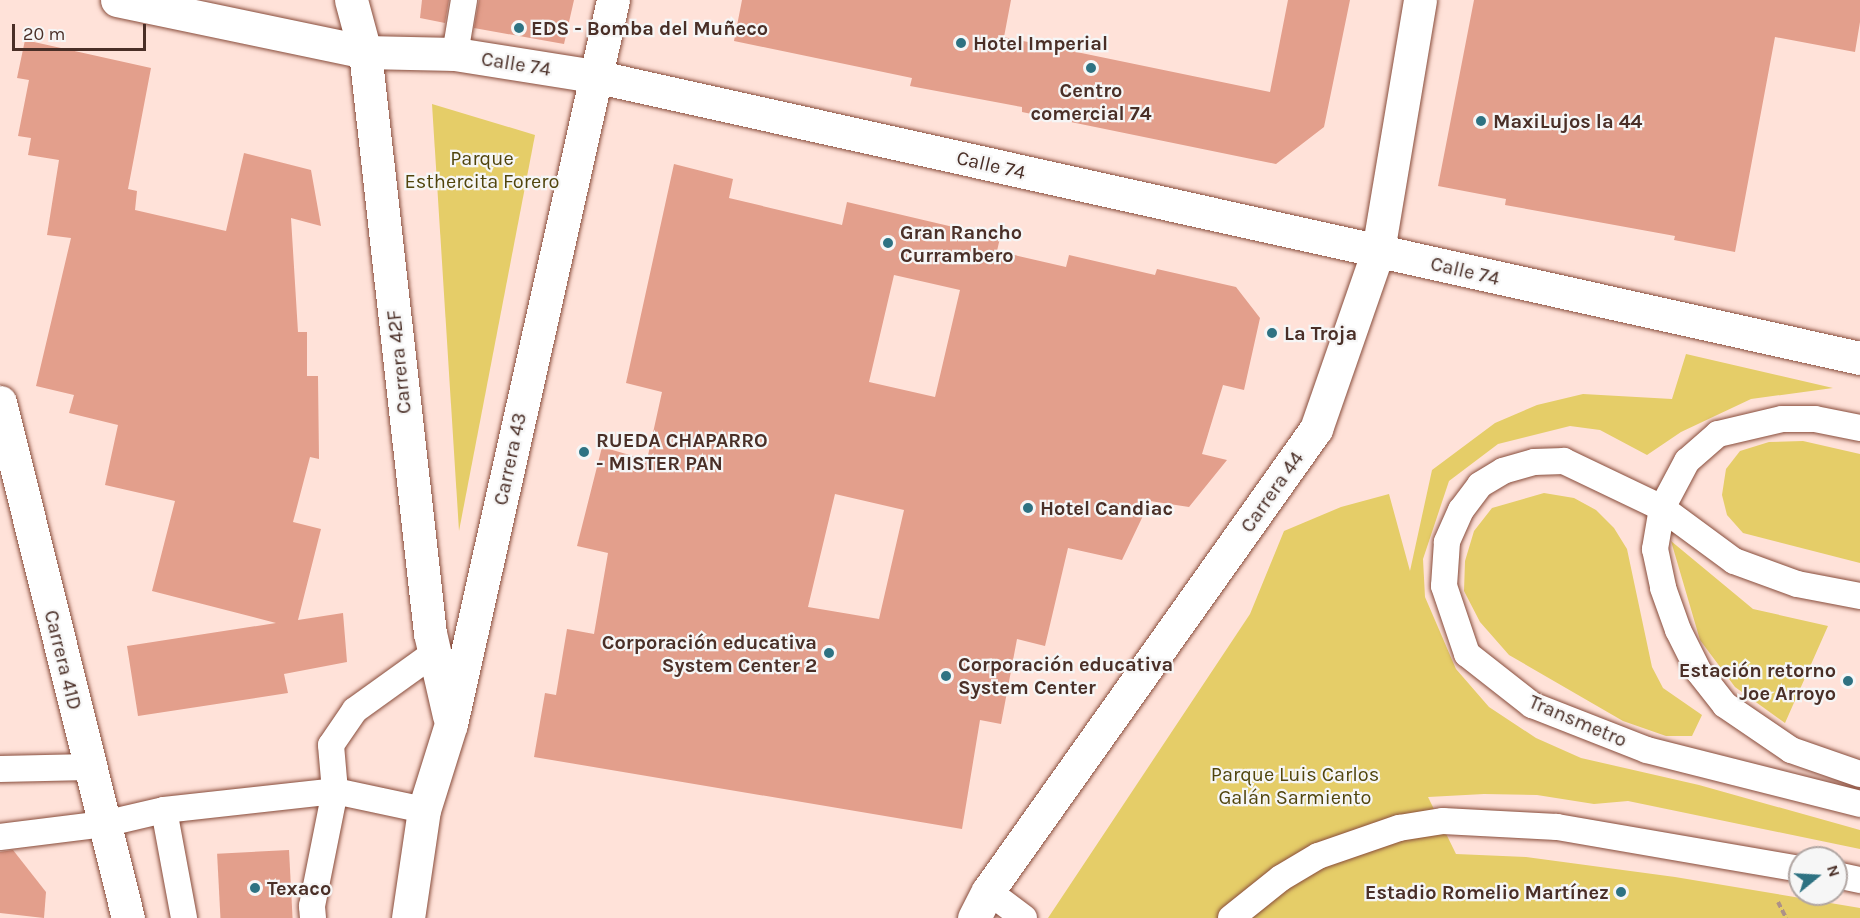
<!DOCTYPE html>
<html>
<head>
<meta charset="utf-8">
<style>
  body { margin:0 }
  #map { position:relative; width:1860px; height:918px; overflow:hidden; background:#ffe2d9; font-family:Karla,sans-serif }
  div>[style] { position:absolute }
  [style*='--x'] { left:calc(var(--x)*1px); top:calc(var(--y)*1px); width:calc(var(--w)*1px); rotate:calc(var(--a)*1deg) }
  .green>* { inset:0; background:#e5cd68 }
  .building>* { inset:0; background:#e39f8c; transform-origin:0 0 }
  .path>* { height:4px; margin-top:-2px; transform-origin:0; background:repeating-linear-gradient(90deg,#ad9188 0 6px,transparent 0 9px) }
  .roads { filter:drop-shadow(0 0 2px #884c3b) drop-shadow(0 0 2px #884c3b) }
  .service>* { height:26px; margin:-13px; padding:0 13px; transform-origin:13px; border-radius:13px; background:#fff }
  .minor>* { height:33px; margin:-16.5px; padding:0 16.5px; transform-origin:16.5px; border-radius:16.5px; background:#fff }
  .tertiary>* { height:33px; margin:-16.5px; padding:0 16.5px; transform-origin:16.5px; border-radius:16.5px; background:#fff }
  .dots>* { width:16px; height:16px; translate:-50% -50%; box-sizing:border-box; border:3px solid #f6f6f6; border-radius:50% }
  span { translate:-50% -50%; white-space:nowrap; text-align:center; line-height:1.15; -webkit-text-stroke:4.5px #f6f6f6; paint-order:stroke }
  .poi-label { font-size:20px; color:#4a2f27; font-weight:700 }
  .left { translate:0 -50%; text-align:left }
  .right { translate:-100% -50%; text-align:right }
  .street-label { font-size:20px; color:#4a2f27 }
  .park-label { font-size:20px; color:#50440c }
  .north { position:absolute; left:1788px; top:846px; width:60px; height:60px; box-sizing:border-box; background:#f6f6f6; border:2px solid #b1a6a3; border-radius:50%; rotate:72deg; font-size:16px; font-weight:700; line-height:24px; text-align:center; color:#4a2f27 }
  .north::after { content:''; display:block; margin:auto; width:21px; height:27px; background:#2e7282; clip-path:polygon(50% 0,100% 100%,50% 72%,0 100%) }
  .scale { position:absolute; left:12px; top:24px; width:134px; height:27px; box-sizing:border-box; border:3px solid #4a2f27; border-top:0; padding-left:8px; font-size:18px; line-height:21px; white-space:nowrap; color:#4a2f27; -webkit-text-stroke:4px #f6f6f6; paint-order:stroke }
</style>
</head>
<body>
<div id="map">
  <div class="green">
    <i style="clip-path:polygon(432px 104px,535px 135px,459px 531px)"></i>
    <i style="clip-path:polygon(1686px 354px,1833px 388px,1751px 399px,1681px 432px,1647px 455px,1600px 430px,1570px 426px,1498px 444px,1449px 481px,1423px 559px,1425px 597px,1456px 669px,1489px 707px,1536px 738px,1581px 758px,1699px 785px,1860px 830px,1860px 849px,1628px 801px,1594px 804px,1537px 795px,1484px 794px,1428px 797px,1456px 854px,1526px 857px,1675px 877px,1860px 908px,1860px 918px,1048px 918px,1250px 614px,1284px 531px,1341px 507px,1389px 494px,1410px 571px,1432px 470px,1495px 423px,1537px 405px,1583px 394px,1672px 399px)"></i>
    <i style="clip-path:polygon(1803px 441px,1860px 454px,1860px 563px,1743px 533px,1727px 515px,1722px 495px,1726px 469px,1740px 451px,1769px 442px)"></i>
    <i style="clip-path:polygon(1544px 493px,1574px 498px,1596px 510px,1614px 528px,1627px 549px,1652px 667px,1663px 688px,1702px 715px,1692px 736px,1666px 736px,1623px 721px,1509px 655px,1480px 622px,1464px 591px,1465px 561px,1474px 531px,1492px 508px)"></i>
    <i style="clip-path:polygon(1671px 541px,1753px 609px,1828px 626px,1785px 723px,1735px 687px,1700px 640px)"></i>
  </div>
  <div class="building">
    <i style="clip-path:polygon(422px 0,449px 0,445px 23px,420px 18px)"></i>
    <i style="clip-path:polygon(479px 0,574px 0,564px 44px,474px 28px)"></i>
    <i style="clip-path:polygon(742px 0,1011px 0,1004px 37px,1270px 92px,1288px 0,1350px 0,1324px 127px,1276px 164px,1022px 112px,1022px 107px,910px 86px,912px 78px,734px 41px)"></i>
    <i style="clip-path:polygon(1474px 0,1860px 0,1860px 22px,1855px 52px,1775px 37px,1735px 252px,1674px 240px,1675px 236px,1505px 205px,1506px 199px,1438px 186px)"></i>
    <i style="clip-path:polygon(25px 40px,151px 68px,128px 189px,137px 191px,135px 210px,226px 231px,244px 153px,311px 170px,321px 226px,291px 218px,298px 332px,307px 332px,307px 376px,318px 376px,319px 459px,310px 457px,293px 522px,321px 529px,298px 620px,343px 613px,347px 662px,284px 674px,288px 693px,138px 716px,127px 646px,276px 623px,152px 591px,175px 501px,105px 485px,118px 425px,69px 413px,74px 395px,36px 386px,71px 238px,47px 235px,59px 160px,28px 155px,31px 138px,18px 136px,29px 80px,17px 78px)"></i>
    <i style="clip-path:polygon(evenodd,674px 164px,733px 179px,729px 198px,842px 225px,847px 202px,1000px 238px,997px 251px,1066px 267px,1069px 255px,1155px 275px,1157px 269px,1236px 287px,1260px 318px,1244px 390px,1223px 385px,1202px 454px,1227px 460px,1189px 507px,1150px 501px,1122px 560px,1068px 548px,1045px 646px,1017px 639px,1001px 724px,980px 720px,962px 829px,534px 757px,545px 693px,556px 695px,567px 629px,594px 634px,608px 553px,577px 546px,602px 447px,647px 460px,662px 392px,626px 383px,674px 164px,894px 275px,960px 290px,935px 397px,869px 382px,894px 275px,674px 164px,835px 494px,904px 510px,879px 619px,808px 607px,835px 494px)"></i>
    <i style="clip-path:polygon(13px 850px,46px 892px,44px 918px,0 913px,0 852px)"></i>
    <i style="left:289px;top:850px;width:68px;height:72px;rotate:87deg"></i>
  </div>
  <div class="path">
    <i style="--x:1778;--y:902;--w:18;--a:63"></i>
  </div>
  <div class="roads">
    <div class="service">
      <i style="--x:455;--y:54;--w:55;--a:-80.5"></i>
      <i style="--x:1860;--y:428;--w:46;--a:-168.7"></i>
      <i style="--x:1815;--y:419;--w:33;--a:180"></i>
      <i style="--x:1782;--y:419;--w:66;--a:166.8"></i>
      <i style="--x:1718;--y:434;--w:41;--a:138.9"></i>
      <i style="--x:1687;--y:461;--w:53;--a:118"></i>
      <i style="--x:1662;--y:508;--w:42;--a:99.7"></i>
      <i style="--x:1655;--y:549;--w:40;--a:78"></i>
      <i style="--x:1663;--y:588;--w:45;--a:70.3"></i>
      <i style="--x:1678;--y:630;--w:47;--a:63.4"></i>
      <i style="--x:1699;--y:672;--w:42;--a:51.8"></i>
      <i style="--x:1725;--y:705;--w:80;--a:34.3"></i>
      <i style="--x:1791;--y:750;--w:73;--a:19.2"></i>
      <i style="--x:1860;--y:596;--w:64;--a:-169.2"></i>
      <i style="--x:1797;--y:584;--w:67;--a:-159.9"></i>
      <i style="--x:1734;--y:561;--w:89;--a:-143.6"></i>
      <i style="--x:1662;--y:508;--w:109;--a:-154.4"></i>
      <i style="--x:1564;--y:461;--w:30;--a:178"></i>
      <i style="--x:1534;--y:462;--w:32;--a:164"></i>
      <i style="--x:1503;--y:471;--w:27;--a:149"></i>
      <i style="--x:1480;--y:485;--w:31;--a:127"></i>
      <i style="--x:1461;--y:510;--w:35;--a:114"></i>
      <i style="--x:1447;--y:542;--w:44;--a:93.9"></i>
      <i style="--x:1444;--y:586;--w:72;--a:71.3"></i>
      <i style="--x:1467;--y:654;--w:83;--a:38.1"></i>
      <i style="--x:1532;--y:705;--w:123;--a:21.4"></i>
      <i style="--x:1647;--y:750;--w:220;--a:14.2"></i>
      <i style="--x:0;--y:769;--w:90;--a:-1.3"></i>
      <i style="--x:164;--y:810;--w:110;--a:79.5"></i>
      <i style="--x:0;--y:837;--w:105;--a:-7.1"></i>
      <i style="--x:104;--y:824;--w:62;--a:-13.1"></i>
      <i style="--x:164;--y:810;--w:172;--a:-6.3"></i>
      <i style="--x:335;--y:791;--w:91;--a:12.1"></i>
      <i style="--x:1836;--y:875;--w:25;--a:12"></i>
      <i style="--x:988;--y:891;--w:45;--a:36.9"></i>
      <i style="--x:313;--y:918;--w:12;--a:-95"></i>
      <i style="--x:312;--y:906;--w:117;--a:-78.7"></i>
      <i style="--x:335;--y:791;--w:46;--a:-95"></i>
      <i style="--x:331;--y:745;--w:42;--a:-55.6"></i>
      <i style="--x:355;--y:710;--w:96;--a:-35.7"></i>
      <i style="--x:1231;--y:918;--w:64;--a:-38.7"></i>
      <i style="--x:1281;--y:878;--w:43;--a:-30.7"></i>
      <i style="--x:1318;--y:856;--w:86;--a:-19.1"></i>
      <i style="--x:1399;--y:828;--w:45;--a:-9"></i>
      <i style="--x:1443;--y:821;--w:114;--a:3"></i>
      <i style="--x:1557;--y:827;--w:247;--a:9.8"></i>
    </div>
    <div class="minor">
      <i style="--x:594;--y:76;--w:1297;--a:12.56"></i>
      <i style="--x:0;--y:402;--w:532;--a:76.07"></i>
    </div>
    <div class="tertiary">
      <i style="--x:117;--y:0;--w:253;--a:11.8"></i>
      <i style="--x:365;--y:52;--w:90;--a:1.3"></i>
      <i style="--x:455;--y:54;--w:141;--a:9"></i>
      <i style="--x:351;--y:0;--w:54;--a:74.9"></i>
      <i style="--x:365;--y:52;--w:585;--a:83.62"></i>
      <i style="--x:430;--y:633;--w:85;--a:77.1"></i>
      <i style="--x:408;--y:918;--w:109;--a:-81.6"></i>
      <i style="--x:424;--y:810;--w:90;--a:-72.6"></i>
      <i style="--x:451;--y:724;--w:742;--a:-77.39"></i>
      <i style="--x:974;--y:918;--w:30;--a:-63"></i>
      <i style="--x:988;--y:891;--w:567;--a:-54.63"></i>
      <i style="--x:1316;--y:429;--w:188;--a:-70.8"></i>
      <i style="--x:1378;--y:251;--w:254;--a:-80.5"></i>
    </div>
  </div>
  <div class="dots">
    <i style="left:519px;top:28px;background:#2e7282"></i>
    <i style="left:961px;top:43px;background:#2e7282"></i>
    <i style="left:1091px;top:68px;background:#2e7282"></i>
    <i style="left:1481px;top:121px;background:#2e7282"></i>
    <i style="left:888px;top:243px;background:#2e7282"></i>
    <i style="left:1272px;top:333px;background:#2e7282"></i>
    <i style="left:584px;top:452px;background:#2e7282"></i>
    <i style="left:1028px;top:508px;background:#2e7282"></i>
    <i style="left:829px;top:653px;background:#2e7282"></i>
    <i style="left:946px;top:676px;background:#2e7282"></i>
    <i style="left:1848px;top:681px;background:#2e7282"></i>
    <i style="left:255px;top:888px;background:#2e7282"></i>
    <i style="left:1621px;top:892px;background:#2e7282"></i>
  </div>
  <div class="poi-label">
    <span class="left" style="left:531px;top:28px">EDS - Bomba del Muñeco</span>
    <span class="left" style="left:973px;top:43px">Hotel Imperial</span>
    <span style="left:1091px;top:102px">Centro<br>comercial 74</span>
    <span class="left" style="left:1493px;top:121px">MaxiLujos la 44</span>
    <span class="left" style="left:900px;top:244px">Gran Rancho<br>Currambero</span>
    <span class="left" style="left:1284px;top:333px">La Troja</span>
    <span class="left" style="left:596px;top:452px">RUEDA CHAPARRO<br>- MISTER PAN</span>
    <span class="left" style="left:1040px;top:508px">Hotel Candiac</span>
    <span class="right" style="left:817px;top:654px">Corporación educativa<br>System Center 2</span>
    <span class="left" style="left:958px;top:676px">Corporación educativa<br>System Center</span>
    <span class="right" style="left:1836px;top:682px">Estación retorno<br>Joe Arroyo</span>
    <span class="left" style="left:267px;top:888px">Texaco</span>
    <span class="right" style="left:1609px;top:892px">Estadio Romelio Martínez</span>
  </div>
  <div class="street-label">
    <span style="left:516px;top:64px;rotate:9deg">Calle 74</span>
    <span style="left:991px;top:165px;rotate:13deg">Calle 74</span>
    <span style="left:1465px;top:271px;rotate:13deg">Calle 74</span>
    <span style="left:399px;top:362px;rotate:-96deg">Carrera 42F</span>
    <span style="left:510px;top:459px;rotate:-78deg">Carrera 43</span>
    <span style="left:1272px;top:492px;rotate:-55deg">Carrera 44</span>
    <span style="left:63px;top:660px;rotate:76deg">Carrera 41D</span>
    <span style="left:1578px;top:721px;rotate:23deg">Transmetro</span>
  </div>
  <div class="park-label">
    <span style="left:482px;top:170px">Parque<br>Esthercita Forero</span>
    <span style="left:1295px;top:786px">Parque Luis Carlos<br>Galán Sarmiento</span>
  </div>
  <div class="north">N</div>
  <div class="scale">20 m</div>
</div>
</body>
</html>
